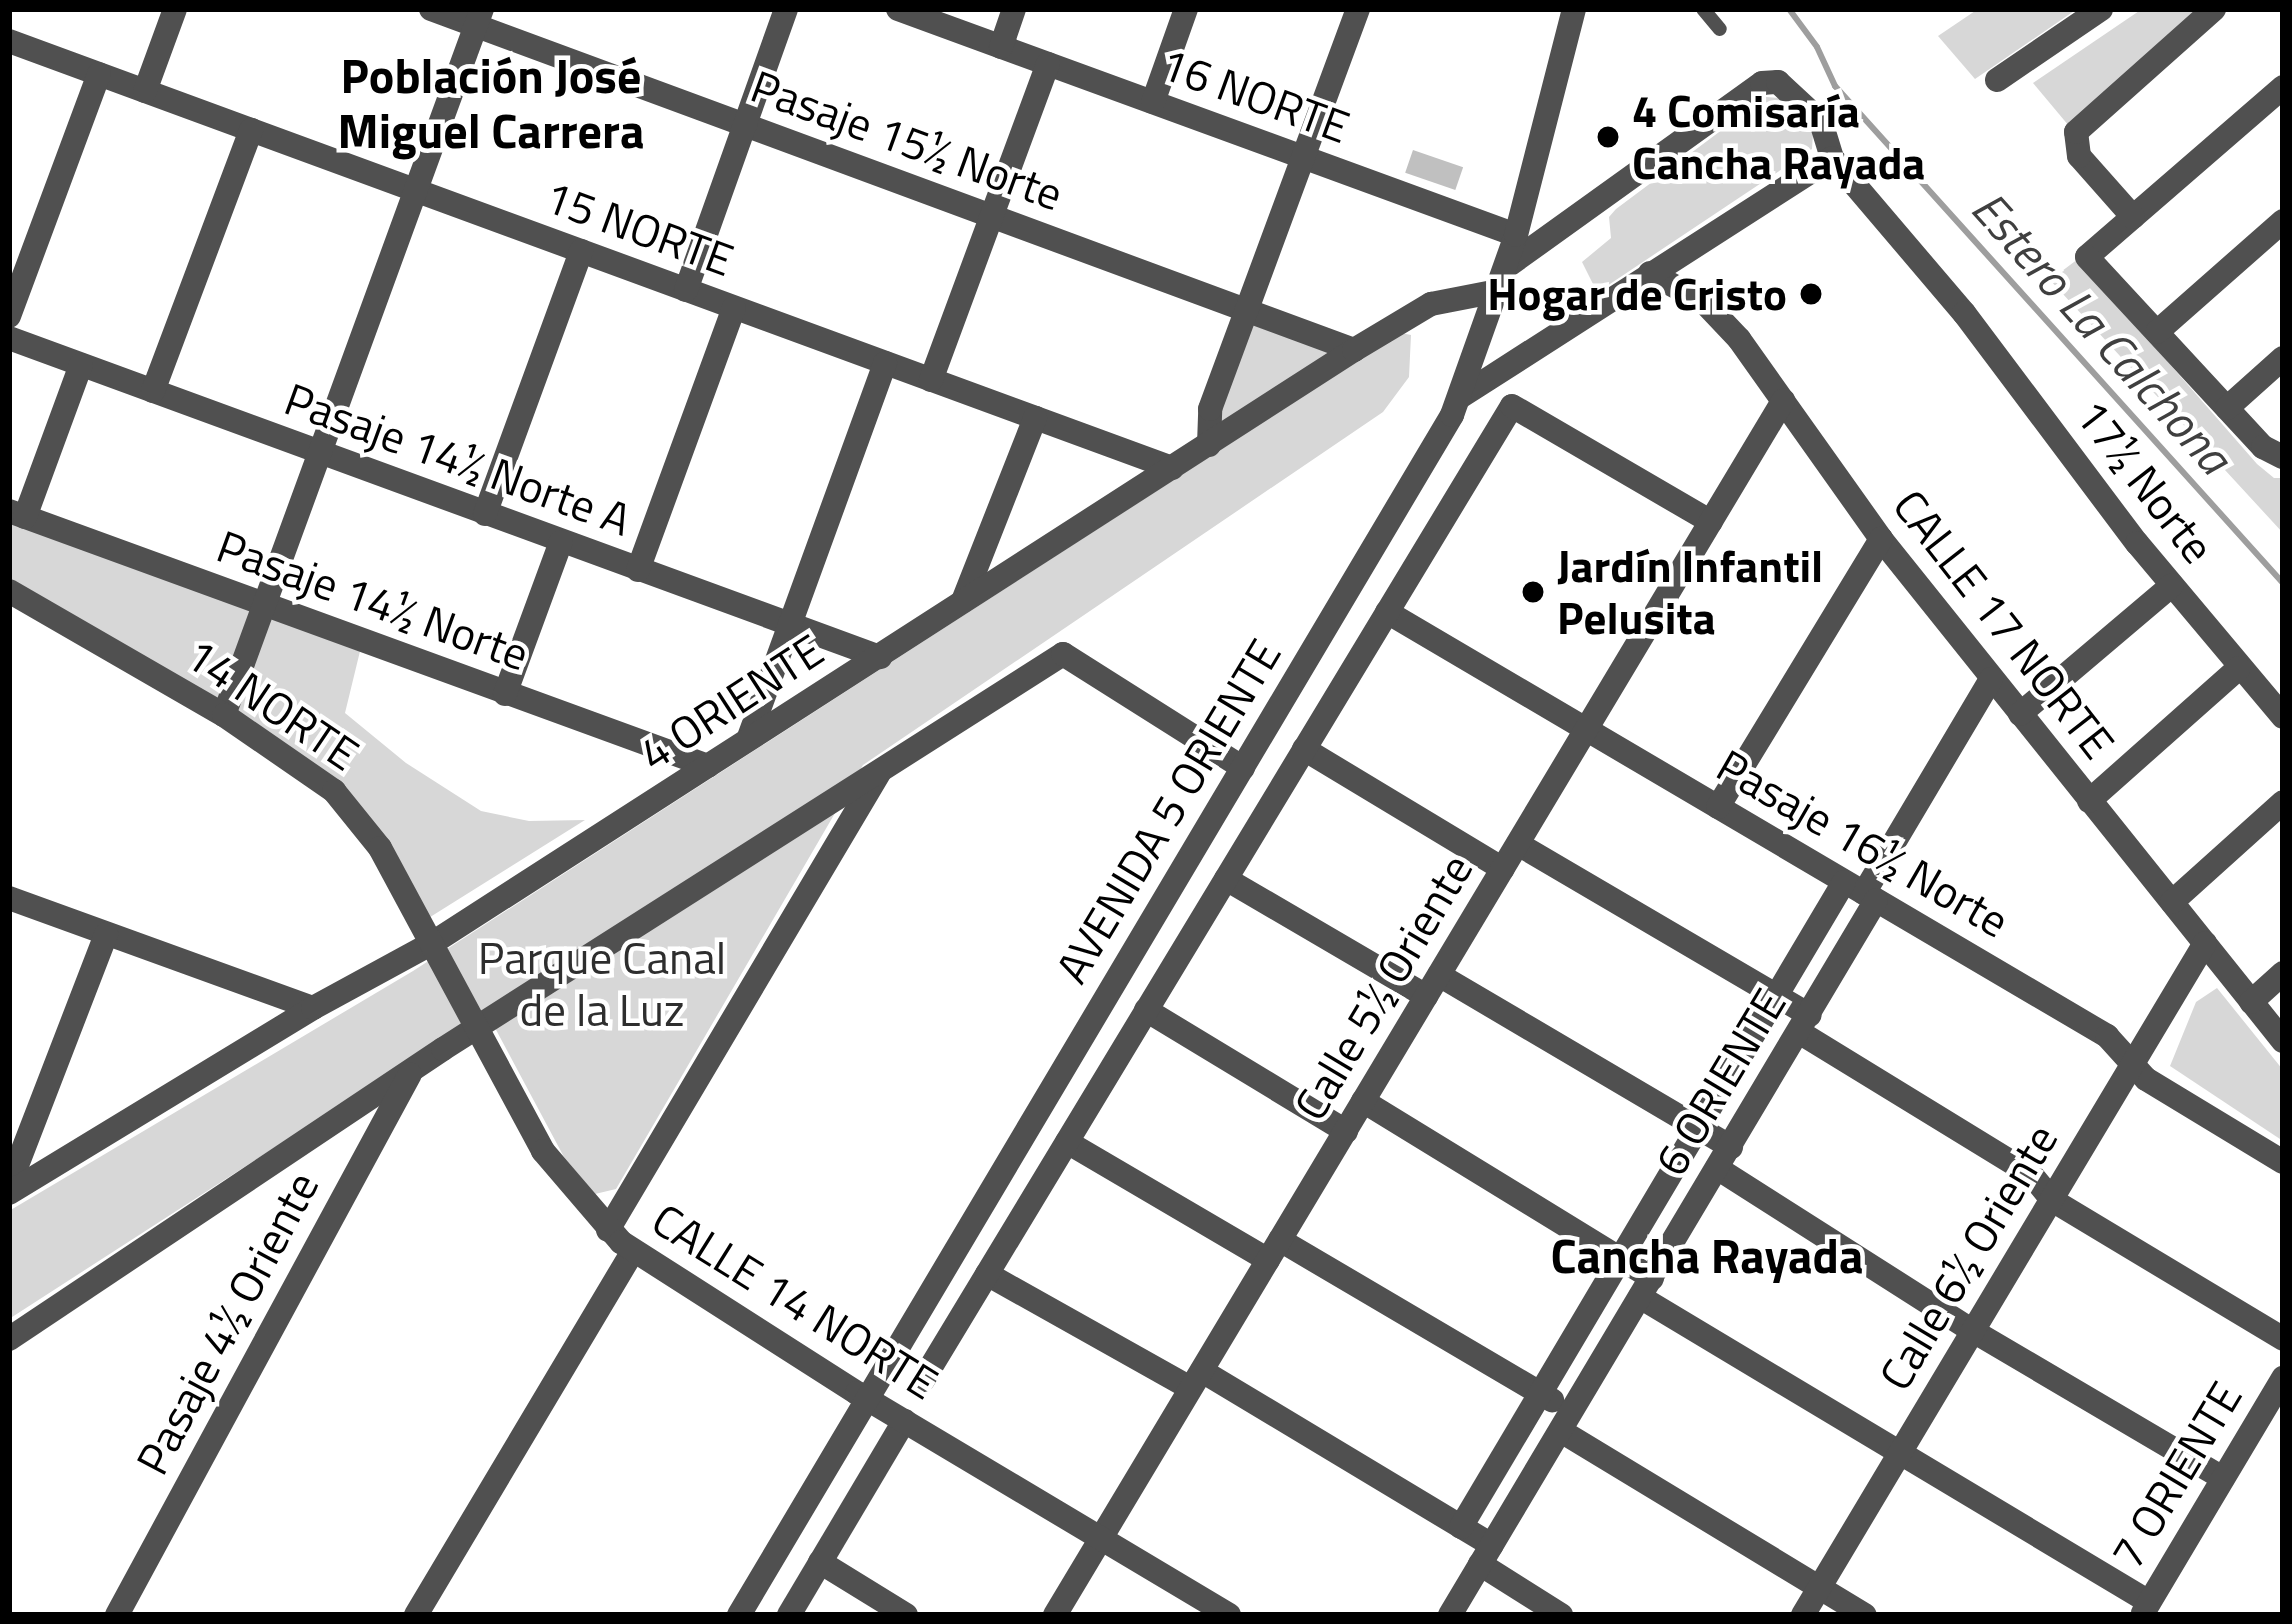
<!DOCTYPE html>
<html>
<head>
<meta charset="utf-8">
<style>
  body { margin:0 }
  #map { position:relative; width:2292px; height:1624px; overflow:hidden; background:#fff; font-family:"Titillium Web",sans-serif }
  div>[style] { position:absolute }
  [style*='--x'] { left:calc(var(--x)*1px); top:calc(var(--y)*1px); width:calc(var(--w)*1px); rotate:calc(var(--a)*1deg) }
  .green>* { inset:0; background:#d7d7d7 }
  .stream>* { height:6px; margin:-3px; padding:0 3px; transform-origin:3px; border-radius:3px; background:#9e9e9e }
  .building>* { inset:0; background:#c0c0c0; transform-origin:0 0 }
  .service>* { height:14px; margin:-7px; padding:0 7px; transform-origin:7px; border-radius:7px; background:#505050 }
  .minor>* { height:24px; margin:-12px; padding:0 12px; transform-origin:12px; border-radius:12px; background:#505050 }
  .tertiary>* { height:24px; margin:-12px; padding:0 12px; transform-origin:12px; border-radius:12px; background:#505050 }
  .dots>* { width:33px; height:33px; translate:-50% -50%; box-sizing:border-box; border:6px solid #fff; border-radius:50% }
  span { translate:-50% -50%; white-space:nowrap; text-align:center; line-height:1.15; -webkit-text-stroke:9px #fff; paint-order:stroke }
  .street-label { font-size:45px; color:#000 }
  .poi-label { font-size:45px; color:#000; font-weight:700 }
  .left { translate:0 -50%; text-align:left }
  .right { translate:-100% -50%; text-align:right }
  .park-label { font-size:45px; color:#2e2e2e }
  .neighbourhood-label { font-size:48px; color:#000; font-weight:700 }
  .water-label { font-size:48px; color:#3f3f3f; font-style:italic }
  .frame { position:absolute; inset:0; border:12px solid #000; pointer-events:none }
</style>
</head>
<body>
<div id="map">
  <div class="green">
    <i style="clip-path:polygon(1978px 9px,2077px 9px,1975px 79px,1938px 36px)"></i>
    <i style="clip-path:polygon(2142px 9px,2203px 9px,2069px 126px,2033px 83px)"></i>
    <i style="clip-path:polygon(1766px 97px,1779px 98px,1813px 133px,1812px 149px,1607px 286px,1593px 284px,1582px 262px,1611px 238px,1609px 217px,1616px 209px)"></i>
    <i style="clip-path:polygon(2078px 259px,2257px 464px,2274px 478px,2283px 478px,2283px 533px,2050px 280px)"></i>
    <i style="clip-path:polygon(1251px 324px,1333px 353px,1225px 423px,1216px 419px)"></i>
    <i style="clip-path:polygon(1401px 333px,1411px 335px,1409px 377px,1383px 412px,863px 765px,616px 1189px,595px 1194px,564px 1157px,486px 1011px,9px 1319px,9px 1211px,413px 971px)"></i>
    <i style="clip-path:polygon(9px 516px,362px 643px,345px 713px,406px 763px,481px 811px,529px 821px,585px 820px,419px 924px,336px 783px,9px 585px)"></i>
    <i style="clip-path:polygon(2217px 988px,2283px 1070px,2283px 1141px,2170px 1066px,2196px 1002px)"></i>
  </div>
  <div class="stream">
    <i style="--x:1789;--y:9;--w:47;--a:53.6"></i>
    <i style="--x:1817;--y:47;--w:43;--a:65.2"></i>
    <i style="--x:1835;--y:86;--w:669;--a:47.97"></i>
  </div>
  <div class="building">
    <i style="left:1413px;top:150px;width:53px;height:24px;rotate:19deg"></i>
  </div>
  <div class="service">
    <i style="--x:1703;--y:9;--w:26;--a:50"></i>
  </div>
  <div class="minor">
    <i style="--x:431;--y:9;--w:984;--a:20.28"></i>
    <i style="--x:898;--y:9;--w:658;--a:20.09"></i>
    <i style="--x:9;--y:41;--w:1239;--a:20.16"></i>
    <i style="--x:1001;--y:47;--w:40;--a:-71.1"></i>
    <i style="--x:1997;--y:80;--w:126;--a:-34.3"></i>
    <i style="--x:2283;--y:87;--w:259;--a:139.1"></i>
    <i style="--x:2087;--y:257;--w:259;--a:47.2"></i>
    <i style="--x:2263;--y:447;--w:22;--a:27"></i>
    <i style="--x:145;--y:91;--w:87;--a:-69.9"></i>
    <i style="--x:1153;--y:102;--w:99;--a:-70.5"></i>
    <i style="--x:2133;--y:217;--w:81;--a:-131.5"></i>
    <i style="--x:2079;--y:156;--w:24;--a:-97"></i>
    <i style="--x:2076;--y:132;--w:185;--a:-41.7"></i>
    <i style="--x:1506;--y:267;--w:315;--a:-35.7"></i>
    <i style="--x:1762;--y:83;--w:16;--a:-4"></i>
    <i style="--x:1778;--y:82;--w:59;--a:42.9"></i>
    <i style="--x:1821;--y:122;--w:38;--a:73"></i>
    <i style="--x:1832;--y:158;--w:204;--a:49.6"></i>
    <i style="--x:1964;--y:313;--w:288;--a:53.1"></i>
    <i style="--x:2137;--y:543;--w:227;--a:50"></i>
    <i style="--x:1650;--y:273;--w:61;--a:28.2"></i>
    <i style="--x:1704;--y:302;--w:51;--a:46.6"></i>
    <i style="--x:1739;--y:339;--w:245;--a:54.6"></i>
    <i style="--x:1881;--y:539;--w:643;--a:51.31"></i>
    <i style="--x:686;--y:290;--w:298;--a:-70.4"></i>
    <i style="--x:9;--y:316;--w:258;--a:-69.6"></i>
    <i style="--x:2157;--y:332;--w:168;--a:-41.4"></i>
    <i style="--x:9;--y:338;--w:928;--a:20.12"></i>
    <i style="--x:931;--y:380;--w:337;--a:-69.7"></i>
    <i style="--x:153;--y:391;--w:279;--a:-69.4"></i>
    <i style="--x:1460;--y:397;--w:442;--a:-32.7"></i>
    <i style="--x:2227;--y:408;--w:75;--a:-41.8"></i>
    <i style="--x:1209;--y:445;--w:36;--a:-88"></i>
    <i style="--x:1210;--y:409;--w:427;--a:-69.7"></i>
    <i style="--x:9;--y:511;--w:744;--a:20.04"></i>
    <i style="--x:485;--y:514;--w:280;--a:-69.9"></i>
    <i style="--x:25;--y:517;--w:162;--a:-69.8"></i>
    <i style="--x:638;--y:570;--w:279;--a:-69.9"></i>
    <i style="--x:963;--y:601;--w:197;--a:-68.5"></i>
    <i style="--x:1387;--y:612;--w:836;--a:30.49"></i>
    <i style="--x:2107;--y:1036;--w:58;--a:47.8"></i>
    <i style="--x:2146;--y:1079;--w:160;--a:31.2"></i>
    <i style="--x:505;--y:694;--w:162;--a:-69.8"></i>
    <i style="--x:2020;--y:714;--w:199;--a:-40.3"></i>
    <i style="--x:224;--y:715;--w:752;--a:-69.93"></i>
    <i style="--x:749;--y:737;--w:398;--a:-70"></i>
    <i style="--x:1304;--y:749;--w:232;--a:31.1"></i>
    <i style="--x:2089;--y:801;--w:200;--a:-41.6"></i>
    <i style="--x:1718;--y:807;--w:314;--a:-58.7"></i>
    <i style="--x:1518;--y:844;--w:338;--a:30.4"></i>
    <i style="--x:1226;--y:879;--w:232;--a:30.3"></i>
    <i style="--x:1864;--y:893;--w:249;--a:-59.3"></i>
    <i style="--x:9;--y:898;--w:323;--a:19.9"></i>
    <i style="--x:2172;--y:902;--w:149;--a:-42"></i>
    <i style="--x:1439;--y:975;--w:339;--a:30.5"></i>
    <i style="--x:2251;--y:1002;--w:43;--a:-42.2"></i>
    <i style="--x:1146;--y:1010;--w:234;--a:31.2"></i>
    <i style="--x:1799;--y:1032;--w:272;--a:31.5"></i>
    <i style="--x:2031;--y:1174;--w:33;--a:51"></i>
    <i style="--x:2052;--y:1200;--w:270;--a:31"></i>
    <i style="--x:1363;--y:1101;--w:339;--a:31.5"></i>
    <i style="--x:1067;--y:1142;--w:233;--a:30.4"></i>
    <i style="--x:1717;--y:1168;--w:303;--a:32.5"></i>
    <i style="--x:1973;--y:1331;--w:290;--a:30.5"></i>
    <i style="--x:9;--y:1186;--w:270;--a:-68.9"></i>
    <i style="--x:9;--y:1193;--w:356;--a:-31.3"></i>
    <i style="--x:313;--y:1008;--w:138;--a:-28.6"></i>
    <i style="--x:434;--y:942;--w:1094;--a:-32.76"></i>
    <i style="--x:1354;--y:350;--w:90;--a:-30.9"></i>
    <i style="--x:1431;--y:304;--w:68;--a:-11"></i>
    <i style="--x:608;--y:1230;--w:531;--a:-59.33"></i>
    <i style="--x:1280;--y:1240;--w:316;--a:30.5"></i>
    <i style="--x:987;--y:1274;--w:233;--a:29.3"></i>
    <i style="--x:1640;--y:1297;--w:593;--a:30.93"></i>
    <i style="--x:9;--y:1339;--w:522;--a:-33.75"></i>
    <i style="--x:443;--y:1049;--w:735;--a:-32.5"></i>
    <i style="--x:1063;--y:654;--w:213;--a:32.3"></i>
    <i style="--x:1202;--y:1371;--w:338;--a:31"></i>
    <i style="--x:923;--y:1380;--w:1138;--a:-58.84"></i>
    <i style="--x:1512;--y:406;--w:230;--a:30.2"></i>
    <i style="--x:1561;--y:1431;--w:355;--a:31.2"></i>
    <i style="--x:1461;--y:1527;--w:750;--a:-59.3"></i>
    <i style="--x:820;--y:1562;--w:101;--a:31.6"></i>
    <i style="--x:1480;--y:1564;--w:96;--a:32.2"></i>
    <i style="--x:2143;--y:1613;--w:274;--a:-59.2"></i>
    <i style="--x:117;--y:1615;--w:615;--a:-61.56"></i>
    <i style="--x:416;--y:1615;--w:424;--a:-59.2"></i>
    <i style="--x:789;--y:1615;--w:226;--a:-59.3"></i>
    <i style="--x:1055;--y:1615;--w:1416;--a:-59.05"></i>
    <i style="--x:1450;--y:1615;--w:832;--a:-59.21"></i>
    <i style="--x:1803;--y:1615;--w:783;--a:-59.11"></i>
  </div>
  <div class="tertiary">
    <i style="--x:9;--y:591;--w:248;--a:30"></i>
    <i style="--x:224;--y:715;--w:134;--a:34.6"></i>
    <i style="--x:334;--y:791;--w:73;--a:51.1"></i>
    <i style="--x:380;--y:848;--w:344;--a:61.7"></i>
    <i style="--x:543;--y:1151;--w:120;--a:49.4"></i>
    <i style="--x:621;--y:1242;--w:280;--a:32.6"></i>
    <i style="--x:857;--y:1393;--w:433;--a:30.8"></i>
    <i style="--x:739;--y:1615;--w:1396;--a:-59.28"></i>
    <i style="--x:1452;--y:415;--w:191;--a:-70.4"></i>
    <i style="--x:1516;--y:235;--w:233;--a:-75.6"></i>
  </div>
  <div class="dots">
    <i style="left:1608px;top:137px;background:#000"></i>
    <i style="left:1811px;top:294px;background:#000"></i>
    <i style="left:1533px;top:592px;background:#000"></i>
  </div>
  <div class="street-label">
    <span style="left:1255px;top:95px;rotate:20deg">16 NORTE</span>
    <span style="left:907px;top:140px;rotate:20deg">Pasaje 15½ Norte</span>
    <span style="left:639px;top:228px;rotate:20deg">15 NORTE</span>
    <span style="left:458px;top:459px;rotate:20deg">Pasaje 14½ Norte A</span>
    <span style="left:2145px;top:481px;rotate:52deg">17½ Norte</span>
    <span style="left:373px;top:600px;rotate:20deg">Pasaje 14½ Norte</span>
    <span style="left:2004px;top:624px;rotate:52deg">CALLE 17 NORTE</span>
    <span style="left:731px;top:702px;rotate:-33deg">4 ORIENTE</span>
    <span style="left:272px;top:704px;rotate:34deg">14 NORTE</span>
    <span style="left:1168px;top:811px;rotate:-59deg">AVENIDA 5 ORIENTE</span>
    <span style="left:1863px;top:843px;rotate:30deg">Pasaje 16½ Norte</span>
    <span style="left:1383px;top:987px;rotate:-59deg">Calle 5½ Oriente</span>
    <span style="left:1720px;top:1082px;rotate:-59deg">6 ORIENTE</span>
    <span style="left:1968px;top:1257px;rotate:-59deg">Calle 6½ Oriente</span>
    <span style="left:795px;top:1301px;rotate:32deg">CALLE 14 NORTE</span>
    <span style="left:227px;top:1323px;rotate:-62deg">Pasaje 4½ Oriente</span>
    <span style="left:2176px;top:1475px;rotate:-59deg">7 ORIENTE</span>
  </div>
  <div class="poi-label">
    <span class="left" style="left:1632px;top:137px">4 Comisaría<br>Cancha Rayada</span>
    <span class="right" style="left:1787px;top:294px">Hogar de Cristo</span>
    <span class="left" style="left:1557px;top:592px">Jardín Infantil<br>Pelusita</span>
  </div>
  <div class="park-label">
    <span style="left:602px;top:984px">Parque Canal<br>de la Luz</span>
  </div>
  <div class="neighbourhood-label">
    <span style="left:491px;top:103px">Población José<br>Miguel Carrera</span>
    <span style="left:1707px;top:1256px">Cancha Rayada</span>
  </div>
  <div class="water-label">
    <span style="left:2102px;top:332px;rotate:48deg">Estero La Calchona</span>
  </div>
  <div class="frame"></div>
</div>
</body>
</html>
